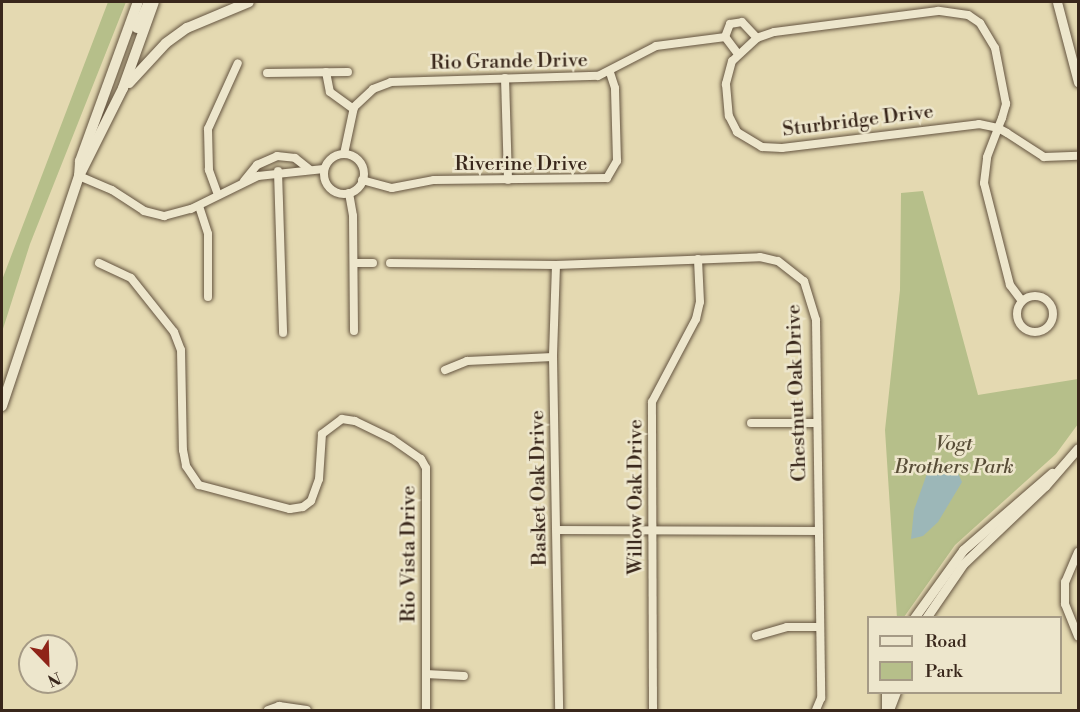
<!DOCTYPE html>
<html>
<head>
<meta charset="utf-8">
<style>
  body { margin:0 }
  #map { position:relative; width:1080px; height:712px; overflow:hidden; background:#e4d9b1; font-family:"Libre Bodoni",serif }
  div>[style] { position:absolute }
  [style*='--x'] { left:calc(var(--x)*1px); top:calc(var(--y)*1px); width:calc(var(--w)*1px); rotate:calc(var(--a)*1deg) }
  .green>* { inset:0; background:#b6bf8a }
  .water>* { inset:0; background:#9cb7b8 }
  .roads { filter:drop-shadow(0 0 2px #645440) drop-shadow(0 0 2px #645440) }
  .minor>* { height:8px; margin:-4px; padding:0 4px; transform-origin:4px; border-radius:4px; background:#ede6cc }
  .minor>.ring { margin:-4px; padding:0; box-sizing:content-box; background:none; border:8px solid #ede6cc; border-radius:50% }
  .tertiary>* { height:9px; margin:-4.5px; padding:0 4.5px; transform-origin:4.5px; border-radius:4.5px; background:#ede6cc }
  .secondary>* { height:10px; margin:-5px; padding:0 5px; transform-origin:5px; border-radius:5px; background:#ede6cc }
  span { translate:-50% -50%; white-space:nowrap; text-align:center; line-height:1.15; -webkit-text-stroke:5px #ede6cc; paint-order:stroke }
  .street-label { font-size:20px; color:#39271b }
  .park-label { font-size:20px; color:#584d37; font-style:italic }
  .frame { position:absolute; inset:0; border:3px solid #39271b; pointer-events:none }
  .legend { position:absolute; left:867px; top:616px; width:195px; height:78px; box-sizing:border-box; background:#ede6cc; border:2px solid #a59a85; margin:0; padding:8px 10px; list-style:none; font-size:18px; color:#39271b }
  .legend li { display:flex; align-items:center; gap:12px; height:30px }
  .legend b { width:30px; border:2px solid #a59a85 }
  .north { position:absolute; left:18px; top:634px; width:60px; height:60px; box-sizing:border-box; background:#ede6cc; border:2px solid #a59a85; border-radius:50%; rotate:157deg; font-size:16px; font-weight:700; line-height:24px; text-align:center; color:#39271b }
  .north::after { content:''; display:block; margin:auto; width:21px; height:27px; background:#8f2418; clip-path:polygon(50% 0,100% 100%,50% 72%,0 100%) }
</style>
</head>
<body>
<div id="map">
  <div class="green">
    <i style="clip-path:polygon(108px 2px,126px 2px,30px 244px,2px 332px,2px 280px)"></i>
    <i style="clip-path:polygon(923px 191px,978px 395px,1078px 379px,1078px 424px,1056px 454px,955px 545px,904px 617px,897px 618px,885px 430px,900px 290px,901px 193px)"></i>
  </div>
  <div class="water">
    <i style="clip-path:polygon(938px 463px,954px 464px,962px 482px,938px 522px,923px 536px,911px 539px,914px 510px,929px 468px)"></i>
  </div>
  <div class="roads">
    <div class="minor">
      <i style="--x:738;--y:54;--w:21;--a:-127"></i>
      <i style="--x:725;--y:37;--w:14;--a:-69"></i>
      <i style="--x:730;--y:24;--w:12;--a:-9"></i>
      <i style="--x:742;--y:22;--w:22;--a:47"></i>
      <i style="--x:326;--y:72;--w:20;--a:79"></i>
      <i style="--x:330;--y:92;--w:29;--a:36"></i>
      <i style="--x:267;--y:73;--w:81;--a:-0.7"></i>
      <i style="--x:505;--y:78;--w:102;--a:88.3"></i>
      <i style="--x:344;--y:154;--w:48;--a:-78"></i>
      <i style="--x:354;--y:107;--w:26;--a:-43"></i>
      <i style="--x:373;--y:89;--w:19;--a:-21"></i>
      <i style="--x:391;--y:82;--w:207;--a:-1.7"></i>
      <i style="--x:598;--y:76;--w:65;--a:-27.3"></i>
      <i style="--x:656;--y:46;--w:70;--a:-7.4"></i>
      <i class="ring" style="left:324px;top:154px;width:32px;height:32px"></i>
      <i style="--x:278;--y:171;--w:162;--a:88.2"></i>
      <i style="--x:79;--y:176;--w:36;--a:23"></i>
      <i style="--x:112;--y:190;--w:38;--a:33"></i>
      <i style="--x:144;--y:211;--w:21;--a:14"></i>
      <i style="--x:164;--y:216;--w:28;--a:-15"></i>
      <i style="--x:191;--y:209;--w:75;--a:-26.2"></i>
      <i style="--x:258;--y:176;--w:66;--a:-6.1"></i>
      <i style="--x:362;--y:180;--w:31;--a:15"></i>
      <i style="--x:392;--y:188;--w:43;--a:-10.8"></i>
      <i style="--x:434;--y:180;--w:173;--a:-0.7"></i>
      <i style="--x:607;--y:178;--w:20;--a:-60"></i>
      <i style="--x:617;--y:161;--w:73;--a:-91.6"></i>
      <i style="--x:615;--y:88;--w:16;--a:-108"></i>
      <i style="--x:244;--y:181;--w:21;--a:-51"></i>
      <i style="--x:257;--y:165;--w:22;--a:-24"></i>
      <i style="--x:277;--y:156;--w:18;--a:6"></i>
      <i style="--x:295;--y:158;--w:18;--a:38"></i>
      <i style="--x:349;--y:193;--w:23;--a:80"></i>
      <i style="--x:353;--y:216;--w:115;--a:89.5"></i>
      <i style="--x:218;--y:195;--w:27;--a:-110"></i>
      <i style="--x:209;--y:170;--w:41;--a:-91.4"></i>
      <i style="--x:208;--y:129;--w:72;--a:-65.6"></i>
      <i style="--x:199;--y:206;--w:29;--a:72"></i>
      <i style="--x:208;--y:234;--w:63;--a:90"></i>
      <i style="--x:99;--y:263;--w:35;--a:25"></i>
      <i style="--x:131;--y:278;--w:69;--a:51.5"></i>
      <i style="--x:174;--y:332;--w:19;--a:69"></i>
      <i style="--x:181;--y:350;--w:100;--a:88.9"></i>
      <i style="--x:183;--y:450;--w:16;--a:79"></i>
      <i style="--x:186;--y:466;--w:23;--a:56"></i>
      <i style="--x:199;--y:485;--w:94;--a:14.8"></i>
      <i style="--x:290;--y:509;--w:13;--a:-9"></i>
      <i style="--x:303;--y:507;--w:10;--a:-37"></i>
      <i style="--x:311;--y:501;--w:23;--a:-70"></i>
      <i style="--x:319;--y:479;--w:45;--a:-86.2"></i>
      <i style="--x:322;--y:434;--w:25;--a:-37"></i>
      <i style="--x:342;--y:419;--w:13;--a:9"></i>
      <i style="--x:355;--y:421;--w:41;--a:25.9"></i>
      <i style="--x:392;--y:439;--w:35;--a:35"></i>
      <i style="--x:421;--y:459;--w:10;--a:61"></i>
      <i style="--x:426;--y:468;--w:242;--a:90"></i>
      <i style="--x:354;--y:263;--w:19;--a:0"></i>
      <i style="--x:390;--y:263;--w:166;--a:0.7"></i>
      <i style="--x:556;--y:265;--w:204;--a:-2.2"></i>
      <i style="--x:760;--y:257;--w:18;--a:13"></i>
      <i style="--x:778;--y:261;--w:33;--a:38"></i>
      <i style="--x:804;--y:281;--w:41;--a:72.9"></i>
      <i style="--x:816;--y:320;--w:378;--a:89.2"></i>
      <i style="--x:821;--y:698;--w:13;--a:113"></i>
      <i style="--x:556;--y:265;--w:92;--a:91.9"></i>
      <i style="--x:553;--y:357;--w:353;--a:89"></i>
      <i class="ring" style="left:1017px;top:296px;width:28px;height:28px"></i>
      <i style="--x:1022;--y:301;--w:20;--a:-127"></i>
      <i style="--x:1010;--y:285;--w:105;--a:-104.3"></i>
      <i style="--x:984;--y:183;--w:26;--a:-83"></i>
      <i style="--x:987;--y:157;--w:31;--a:-69"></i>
      <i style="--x:998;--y:128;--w:11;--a:-68"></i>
      <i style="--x:1002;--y:118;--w:15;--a:-74"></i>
      <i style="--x:1006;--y:104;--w:57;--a:-101.1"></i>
      <i style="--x:995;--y:48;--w:29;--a:-121"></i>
      <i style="--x:980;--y:23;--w:14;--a:-146"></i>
      <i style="--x:968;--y:15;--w:30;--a:-172"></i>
      <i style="--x:938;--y:11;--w:165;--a:172.7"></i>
      <i style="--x:774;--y:32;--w:18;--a:161"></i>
      <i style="--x:757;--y:38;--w:34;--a:137"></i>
      <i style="--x:732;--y:61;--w:24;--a:105"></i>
      <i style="--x:726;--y:84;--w:32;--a:85"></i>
      <i style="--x:729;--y:116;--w:18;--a:63"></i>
      <i style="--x:737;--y:132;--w:29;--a:31"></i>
      <i style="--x:762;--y:147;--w:20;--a:3"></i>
      <i style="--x:782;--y:148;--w:198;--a:-6.9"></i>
      <i style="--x:979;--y:124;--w:19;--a:12"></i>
      <i style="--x:998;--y:128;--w:10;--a:29"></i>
      <i style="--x:1007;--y:133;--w:44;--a:33"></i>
      <i style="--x:1044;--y:157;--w:34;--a:-2"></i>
      <i style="--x:445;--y:370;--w:24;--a:-22"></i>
      <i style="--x:467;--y:361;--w:86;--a:-2.7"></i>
      <i style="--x:751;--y:423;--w:65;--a:0"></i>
      <i style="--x:557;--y:530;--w:260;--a:0.2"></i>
      <i style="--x:1078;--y:552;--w:33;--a:113"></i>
      <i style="--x:1065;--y:582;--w:22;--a:90"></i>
      <i style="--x:1065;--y:604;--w:35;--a:68"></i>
      <i style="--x:756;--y:636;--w:32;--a:-16"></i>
      <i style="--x:787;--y:627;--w:33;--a:0"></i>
      <i style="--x:426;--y:674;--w:38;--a:3"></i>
      <i style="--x:268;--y:710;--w:12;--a:-20"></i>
      <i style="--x:279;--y:706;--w:28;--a:8"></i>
      <i style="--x:653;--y:710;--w:308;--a:-90.2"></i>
      <i style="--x:652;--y:402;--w:94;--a:-62.1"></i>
      <i style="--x:696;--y:319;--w:17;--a:-77"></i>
      <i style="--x:700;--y:302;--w:43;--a:-92.7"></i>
    </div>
    <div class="tertiary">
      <i style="--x:1057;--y:2;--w:83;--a:75.3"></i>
      <i style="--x:914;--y:618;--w:84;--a:-54.2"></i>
      <i style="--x:963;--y:550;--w:118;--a:-40.9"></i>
      <i style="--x:926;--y:618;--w:65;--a:-55.6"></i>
      <i style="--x:963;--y:564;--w:113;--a:-43.6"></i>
      <i style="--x:1045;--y:486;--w:50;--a:-49"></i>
      <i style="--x:886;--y:692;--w:18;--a:90"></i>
      <i style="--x:889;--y:710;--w:19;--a:-69"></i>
    </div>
    <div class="secondary">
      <i style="--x:137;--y:28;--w:29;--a:-65"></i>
      <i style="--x:129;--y:83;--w:54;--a:-47.2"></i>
      <i style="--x:166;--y:43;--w:26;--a:-36"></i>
      <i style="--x:187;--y:28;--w:67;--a:-22.8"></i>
      <i style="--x:79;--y:176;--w:98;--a:-63.4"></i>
      <i style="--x:123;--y:88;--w:91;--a:-70.2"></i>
      <i style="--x:2;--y:406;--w:243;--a:-71.5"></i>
      <i style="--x:79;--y:176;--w:15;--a:-86"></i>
      <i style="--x:80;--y:161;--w:169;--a:-70"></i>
    </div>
  </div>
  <div class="street-label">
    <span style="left:509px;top:62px;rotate:-1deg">Rio Grande Drive</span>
    <span style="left:858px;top:121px;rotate:-7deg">Sturbridge Drive</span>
    <span style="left:521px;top:164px">Riverine Drive</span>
    <span style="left:797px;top:393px;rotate:-92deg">Chestnut Oak Drive</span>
    <span style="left:539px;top:488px;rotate:-91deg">Basket Oak Drive</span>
    <span style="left:636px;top:497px;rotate:-90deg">Willow Oak Drive</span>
    <span style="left:409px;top:554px;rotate:-90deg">Rio Vista Drive</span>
  </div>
  <div class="park-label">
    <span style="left:954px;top:456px">Vogt<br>Brothers Park</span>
  </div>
  <div class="frame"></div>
  <ul class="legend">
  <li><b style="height:8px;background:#ede6cc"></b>Road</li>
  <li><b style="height:16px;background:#b6bf8a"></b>Park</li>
  </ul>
  <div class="north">N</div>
</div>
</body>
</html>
